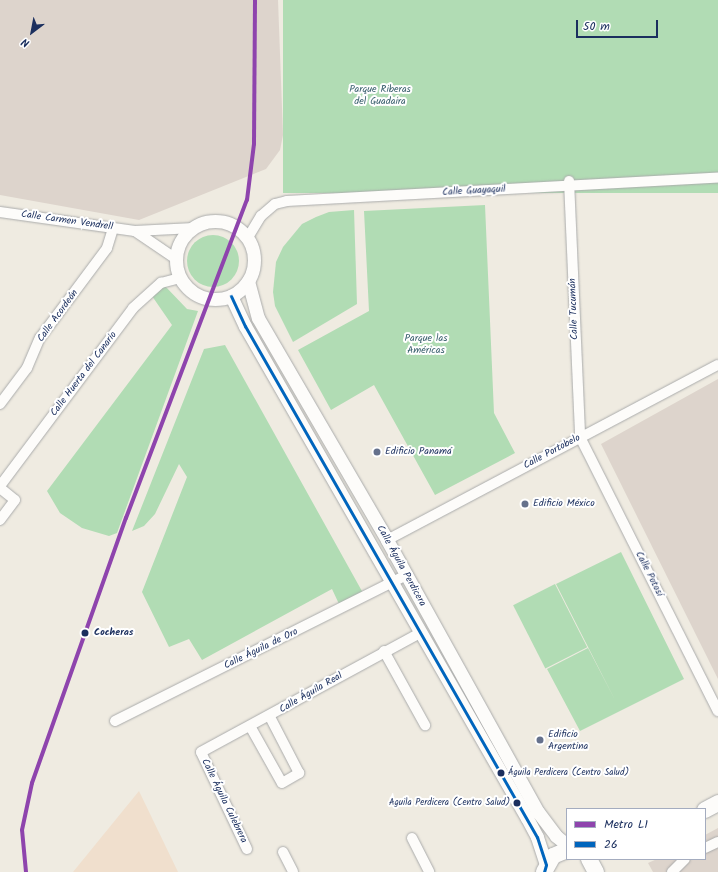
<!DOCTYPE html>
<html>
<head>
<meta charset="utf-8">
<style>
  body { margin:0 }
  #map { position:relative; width:718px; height:872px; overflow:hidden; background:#efebe1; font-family:Kalam,sans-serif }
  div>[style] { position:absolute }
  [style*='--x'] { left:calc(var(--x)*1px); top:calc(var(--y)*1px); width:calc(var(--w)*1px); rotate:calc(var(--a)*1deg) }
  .built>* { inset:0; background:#f0dfcd }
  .industrial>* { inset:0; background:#ddd4cc }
  .green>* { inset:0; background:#b1dcb4; transform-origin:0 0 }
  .round { border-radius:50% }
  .roads { filter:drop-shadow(0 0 1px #aaabab) drop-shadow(0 0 1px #aaabab) }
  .minor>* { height:10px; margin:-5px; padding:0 5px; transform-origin:5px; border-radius:5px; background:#fdfcfa }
  .tertiary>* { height:13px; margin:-6.5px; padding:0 6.5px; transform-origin:6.5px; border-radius:6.5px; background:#fdfcfa }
  .tertiary>.ring { margin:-6.5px; padding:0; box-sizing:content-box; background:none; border:13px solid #fdfcfa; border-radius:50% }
  .primary>* { height:16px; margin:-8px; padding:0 8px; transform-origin:8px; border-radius:8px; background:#fdfcfa }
  .bus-1>* { height:3px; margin:-1.5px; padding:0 1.5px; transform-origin:1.5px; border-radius:1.5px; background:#0065bd }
  .metro-1>* { height:4px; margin:-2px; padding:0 2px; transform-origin:2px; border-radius:2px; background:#8e44ad }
  .dots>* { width:11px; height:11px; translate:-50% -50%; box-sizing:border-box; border:2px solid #fff; border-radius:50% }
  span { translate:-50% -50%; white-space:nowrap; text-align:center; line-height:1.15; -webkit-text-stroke:4px #fff; paint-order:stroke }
  .bus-label { font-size:9px; color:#1b2f5e }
  .left { translate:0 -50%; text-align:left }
  .right { translate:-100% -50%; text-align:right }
  .park-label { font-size:10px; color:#395f6d }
  .street-label { font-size:10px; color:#1b2f5e }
  .poi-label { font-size:10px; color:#1b2f5e }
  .stop-label { font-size:10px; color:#1b2f5e; font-weight:700 }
  .legend { position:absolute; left:566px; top:808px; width:140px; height:52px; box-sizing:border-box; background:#fff; border:1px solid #a4acbf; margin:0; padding:5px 7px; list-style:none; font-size:12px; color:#1b2f5e }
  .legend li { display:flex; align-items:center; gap:8px; height:20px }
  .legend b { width:20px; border:1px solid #a4acbf }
  .north { position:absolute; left:12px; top:12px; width:40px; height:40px; -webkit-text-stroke:3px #fff; paint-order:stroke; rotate:212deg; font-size:11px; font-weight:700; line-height:16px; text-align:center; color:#1b2f5e }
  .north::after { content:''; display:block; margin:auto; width:14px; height:18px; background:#1b2f5e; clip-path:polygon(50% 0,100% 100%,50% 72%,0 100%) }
  .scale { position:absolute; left:576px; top:20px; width:82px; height:18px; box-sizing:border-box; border:2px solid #1b2f5e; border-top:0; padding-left:5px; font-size:12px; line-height:14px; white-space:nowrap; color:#1b2f5e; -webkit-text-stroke:3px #fff; paint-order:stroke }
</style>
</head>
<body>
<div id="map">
  <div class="built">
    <i style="clip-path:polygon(139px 791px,178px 872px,73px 872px)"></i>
  </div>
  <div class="industrial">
    <i style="clip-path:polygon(0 0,278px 0,283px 135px,280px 150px,266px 169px,139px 220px,0 195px)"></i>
    <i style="clip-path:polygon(718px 379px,718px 679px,601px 444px)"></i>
    <i style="clip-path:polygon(718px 828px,718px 872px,653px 872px,648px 863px,657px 859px,705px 859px,705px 835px)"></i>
  </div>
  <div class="green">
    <i style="left:283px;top:0;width:435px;height:193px"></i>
    <i style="clip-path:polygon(485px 205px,494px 413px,515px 453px,435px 495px,374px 385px,331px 410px,298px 350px,369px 311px,364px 211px)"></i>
    <i style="clip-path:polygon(354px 210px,357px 304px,293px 342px,275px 306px,273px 292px,276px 262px,283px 247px,302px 224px,316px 217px,329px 212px)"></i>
    <i class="round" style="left:187px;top:235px;width:52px;height:52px"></i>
    <i style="clip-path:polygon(165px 286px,187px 309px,198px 311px,117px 533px,109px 536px,82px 528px,60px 513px,47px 491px,172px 325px,152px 296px)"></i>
    <i style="clip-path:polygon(225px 345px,363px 593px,339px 604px,332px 589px,202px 660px,189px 639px,169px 647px,142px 592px,187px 477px,179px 464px,155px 514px,144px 526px,132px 531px,204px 349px)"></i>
    <i style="clip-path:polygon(621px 552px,684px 679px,580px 731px,547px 669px,588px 648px,615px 700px,556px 584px)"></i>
    <i style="left:555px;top:584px;width:71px;height:47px;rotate:63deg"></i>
  </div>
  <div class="roads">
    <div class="minor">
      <i style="--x:569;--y:181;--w:256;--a:87.5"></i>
      <i style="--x:580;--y:437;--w:307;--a:63.3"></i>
      <i style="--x:0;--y:212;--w:136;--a:8"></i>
      <i style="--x:135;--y:231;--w:59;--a:-2.9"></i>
      <i style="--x:135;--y:231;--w:50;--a:34.3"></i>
      <i style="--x:247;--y:239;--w:27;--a:-59"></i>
      <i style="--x:261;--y:216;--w:18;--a:-41"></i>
      <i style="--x:275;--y:204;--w:12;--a:-14"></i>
      <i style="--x:287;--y:201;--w:432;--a:-3.1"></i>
      <i style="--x:0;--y:404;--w:45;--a:-53.1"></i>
      <i style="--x:27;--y:368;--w:33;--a:-67"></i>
      <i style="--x:40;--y:338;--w:112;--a:-53.3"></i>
      <i style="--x:107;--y:248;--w:21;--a:-73"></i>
      <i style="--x:0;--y:486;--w:222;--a:-53.2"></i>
      <i style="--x:133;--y:308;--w:38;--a:-42"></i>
      <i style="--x:161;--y:283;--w:20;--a:-15"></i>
      <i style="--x:0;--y:488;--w:19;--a:39"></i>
      <i style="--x:15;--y:500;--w:25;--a:127"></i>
      <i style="--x:387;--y:540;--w:374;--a:-27.9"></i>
      <i style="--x:384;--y:651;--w:85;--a:61"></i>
      <i style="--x:115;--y:721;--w:326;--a:-26.6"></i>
      <i style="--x:250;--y:726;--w:65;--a:60.7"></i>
      <i style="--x:282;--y:783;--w:20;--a:-30"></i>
      <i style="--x:299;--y:773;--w:63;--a:-117.4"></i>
      <i style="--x:412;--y:838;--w:38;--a:63"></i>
      <i style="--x:705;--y:848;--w:14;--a:-25"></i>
      <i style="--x:247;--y:849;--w:107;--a:-115.4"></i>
      <i style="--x:201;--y:752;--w:249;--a:-28.5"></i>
      <i style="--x:283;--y:852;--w:22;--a:63"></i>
      <i style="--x:672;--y:872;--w:18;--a:-45"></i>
    </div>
    <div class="tertiary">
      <i class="ring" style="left:176px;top:221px;width:65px;height:65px"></i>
      <i style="--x:248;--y:281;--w:38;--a:75"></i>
      <i style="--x:258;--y:318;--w:257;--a:59.8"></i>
      <i style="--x:387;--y:540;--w:311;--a:61"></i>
      <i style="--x:538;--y:812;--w:30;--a:53"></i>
      <i style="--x:556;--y:836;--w:14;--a:39"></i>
      <i style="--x:231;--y:296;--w:33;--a:65"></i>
      <i style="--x:245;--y:326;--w:567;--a:60.18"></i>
      <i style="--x:527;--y:818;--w:21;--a:62"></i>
      <i style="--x:537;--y:837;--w:29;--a:72"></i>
    </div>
    <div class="primary">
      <i style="--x:705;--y:810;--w:15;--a:-28"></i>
      <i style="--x:589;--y:859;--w:15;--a:62"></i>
      <i style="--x:544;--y:872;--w:18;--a:-61"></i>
      <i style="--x:553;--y:856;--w:15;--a:-23"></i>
    </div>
  </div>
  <div class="bus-1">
    <i style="--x:231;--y:296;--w:33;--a:65"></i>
    <i style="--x:245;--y:326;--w:589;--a:60.26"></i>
    <i style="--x:537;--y:837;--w:29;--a:72"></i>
    <i style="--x:546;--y:865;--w:7;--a:106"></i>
  </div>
  <div class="metro-1">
    <i style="--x:26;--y:872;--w:42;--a:-95.4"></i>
    <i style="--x:22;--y:830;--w:48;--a:-78"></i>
    <i style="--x:32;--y:783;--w:281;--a:-70.5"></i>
    <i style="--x:126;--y:518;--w:340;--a:-69.2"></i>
    <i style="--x:247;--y:200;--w:56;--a:-82.9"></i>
    <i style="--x:254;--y:144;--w:144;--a:-89.6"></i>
  </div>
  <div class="dots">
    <i style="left:377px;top:452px;background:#65718c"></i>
    <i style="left:525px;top:504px;background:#65718c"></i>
    <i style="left:85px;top:633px;background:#1b2f5e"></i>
    <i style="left:540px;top:740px;background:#65718c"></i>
    <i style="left:501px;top:773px;background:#1b2f5e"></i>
    <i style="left:517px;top:803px;background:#1b2f5e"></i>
  </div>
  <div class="bus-label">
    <span class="left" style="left:508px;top:773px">Águila Perdicera (Centro Salud)</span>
    <span class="right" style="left:510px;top:803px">Aguila Perdicera (Centro Salud)</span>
  </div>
  <div class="park-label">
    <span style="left:380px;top:95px">Parque Riberas<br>del Guadaira</span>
    <span style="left:426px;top:344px">Parque las<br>Américas</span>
  </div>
  <div class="street-label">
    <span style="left:474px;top:191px;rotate:-3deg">Calle Guayaquil</span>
    <span style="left:67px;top:221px;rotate:8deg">Calle Carmen Vendrell</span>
    <span style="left:574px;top:309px;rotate:-92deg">Calle Tucumán</span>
    <span style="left:58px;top:316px;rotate:-54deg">Calle Acordeón</span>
    <span style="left:84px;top:374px;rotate:-53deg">Calle Huerta del Canario</span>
    <span style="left:552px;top:452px;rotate:-28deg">Calle Portobelo</span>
    <span style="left:401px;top:566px;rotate:61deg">Calle Águila Perdicera</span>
    <span style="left:649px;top:574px;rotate:63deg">Calle Potosí</span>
    <span style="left:261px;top:649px;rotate:-26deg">Calle Águila de Oro</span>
    <span style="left:311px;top:693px;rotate:-30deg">Calle Águila Real</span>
    <span style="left:224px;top:801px;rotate:64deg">Calle Águila Culebrera</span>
  </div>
  <div class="poi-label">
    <span class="left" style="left:385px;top:452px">Edificio Panamá</span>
    <span class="left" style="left:533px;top:504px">Edificio México</span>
    <span class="left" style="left:548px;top:740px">Edificio<br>Argentina</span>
  </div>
  <div class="stop-label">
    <span class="left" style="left:94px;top:633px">Cocheras</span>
  </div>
  <ul class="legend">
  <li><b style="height:5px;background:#8e44ad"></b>Metro L1</li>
  <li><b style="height:5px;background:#0065bd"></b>26</li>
  </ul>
  <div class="north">N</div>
  <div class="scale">50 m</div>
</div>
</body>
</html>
